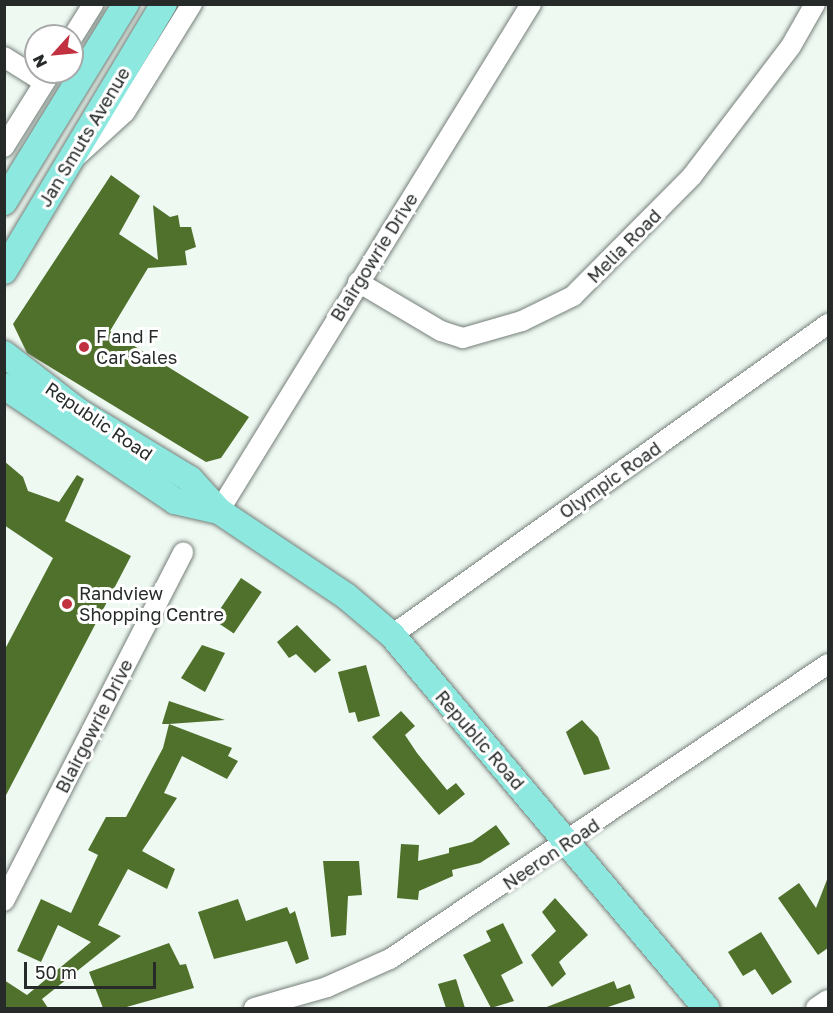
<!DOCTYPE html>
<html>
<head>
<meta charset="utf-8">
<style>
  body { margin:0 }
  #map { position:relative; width:833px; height:1013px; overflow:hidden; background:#eef9f2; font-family:"Golos Text",sans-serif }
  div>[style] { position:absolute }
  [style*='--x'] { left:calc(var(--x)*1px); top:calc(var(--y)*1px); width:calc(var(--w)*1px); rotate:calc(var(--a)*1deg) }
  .building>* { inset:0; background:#50712c; transform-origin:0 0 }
  .roads { filter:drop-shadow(0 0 2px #767f79) drop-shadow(0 0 2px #767f79) }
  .minor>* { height:20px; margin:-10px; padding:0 10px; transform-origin:10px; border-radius:10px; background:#fff }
  .major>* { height:26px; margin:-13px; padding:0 13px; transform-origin:13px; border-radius:13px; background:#8de8e0 }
  .dots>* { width:16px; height:16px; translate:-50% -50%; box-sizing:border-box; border:3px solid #fff; border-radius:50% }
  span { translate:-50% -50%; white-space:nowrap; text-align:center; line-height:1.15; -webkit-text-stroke:6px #fff; paint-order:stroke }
  .street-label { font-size:18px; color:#262a28 }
  .poi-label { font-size:18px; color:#262a28 }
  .left { translate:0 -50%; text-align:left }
  .frame { position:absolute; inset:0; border:6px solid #262a28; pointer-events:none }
  .north { position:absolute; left:24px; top:24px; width:60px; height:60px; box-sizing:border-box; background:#fff; border:2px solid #a8aaa9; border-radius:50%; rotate:243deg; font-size:16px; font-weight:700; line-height:24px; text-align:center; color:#262a28 }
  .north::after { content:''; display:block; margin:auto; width:21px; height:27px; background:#c1313f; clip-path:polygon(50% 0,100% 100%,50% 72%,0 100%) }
  .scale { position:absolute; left:24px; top:962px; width:132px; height:27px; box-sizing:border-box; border:3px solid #262a28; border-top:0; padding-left:8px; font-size:18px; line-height:21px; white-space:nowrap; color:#262a28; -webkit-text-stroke:4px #fff; paint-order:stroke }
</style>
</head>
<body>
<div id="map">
  <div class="building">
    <i style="clip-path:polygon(111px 175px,140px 196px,119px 234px,158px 260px,153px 205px,170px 217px,178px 215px,180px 227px,191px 227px,196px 247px,185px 251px,187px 265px,148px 268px,110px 331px,249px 417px,221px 458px,206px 462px,27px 353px,13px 324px)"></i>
    <i style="clip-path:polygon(4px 461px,23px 477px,28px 491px,59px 502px,77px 475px,84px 479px,65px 521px,131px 556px,4px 799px,4px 651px,53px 558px,4px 525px)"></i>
    <i style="left:241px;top:578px;width:25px;height:50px;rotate:34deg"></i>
    <i style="clip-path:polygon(297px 625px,331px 660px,315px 673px,296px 654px,289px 658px,277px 642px)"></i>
    <i style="clip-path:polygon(202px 645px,225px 653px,205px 692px,181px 678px)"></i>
    <i style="clip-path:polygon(366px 665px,380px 716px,358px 722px,355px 712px,349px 713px,338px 672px)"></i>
    <i style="clip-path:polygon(169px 701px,225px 720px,169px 724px,232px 748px,228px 756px,238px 761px,227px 779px,182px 756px,164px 793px,177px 798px,142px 851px,175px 869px,167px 889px,128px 869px,98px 925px,121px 936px,42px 999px,48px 1008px,4px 1008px,4px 980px,27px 995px,91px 942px,58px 925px,41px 962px,17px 951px,41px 899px,71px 913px,98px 855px,88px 850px,106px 817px,126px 817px,163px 748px,169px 724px,162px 724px)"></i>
    <i style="clip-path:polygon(401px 711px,415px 726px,405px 735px,417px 753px,447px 790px,456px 783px,465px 794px,439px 815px,372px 737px)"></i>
    <i style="clip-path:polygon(582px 720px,598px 737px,610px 769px,584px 775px,566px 732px)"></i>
    <i style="clip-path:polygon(496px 825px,510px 844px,480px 863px,452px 870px,453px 876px,419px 891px,418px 900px,397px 898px,401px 844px,419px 845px,418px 861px,449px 853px,449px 848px,472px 842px)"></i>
    <i style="clip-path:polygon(323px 861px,359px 861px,362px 895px,348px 896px,346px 935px,331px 937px)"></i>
    <i style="clip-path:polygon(828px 877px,828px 948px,818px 955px,778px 898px,799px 883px,816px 908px)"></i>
    <i style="clip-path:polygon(555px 898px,588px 935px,559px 962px,566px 974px,552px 987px,531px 955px,556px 931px,542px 912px)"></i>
    <i style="clip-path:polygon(238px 899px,246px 921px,287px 907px,290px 914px,295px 911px,309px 959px,296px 964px,287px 941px,214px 959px,198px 912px)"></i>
    <i style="clip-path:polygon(503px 923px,523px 963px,501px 975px,514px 1001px,491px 1008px,463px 955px,491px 941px,486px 931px)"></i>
    <i style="clip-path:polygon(761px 932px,792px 982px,772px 995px,755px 969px,743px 976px,728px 952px)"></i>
    <i style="clip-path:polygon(169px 943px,180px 965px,186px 964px,194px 988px,123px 1008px,103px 1008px,89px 972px)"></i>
    <i style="clip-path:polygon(456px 979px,465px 1008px,446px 1008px,438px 984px)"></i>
    <i style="clip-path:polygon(614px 981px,617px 989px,630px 984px,635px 998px,605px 1008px,544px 1008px)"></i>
  </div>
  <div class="roads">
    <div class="minor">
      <i style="--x:72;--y:38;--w:40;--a:-58"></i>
      <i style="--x:4;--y:57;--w:47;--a:32"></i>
      <i style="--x:4;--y:147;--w:89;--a:-57.9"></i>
      <i style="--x:77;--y:156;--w:65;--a:-42.5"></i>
      <i style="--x:125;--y:112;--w:127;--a:-58.2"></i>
      <i style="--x:358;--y:282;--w:96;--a:30.6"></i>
      <i style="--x:441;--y:331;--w:23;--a:18"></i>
      <i style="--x:463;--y:338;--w:61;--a:-16.1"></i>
      <i style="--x:522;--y:321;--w:57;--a:-26.1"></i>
      <i style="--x:573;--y:296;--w:169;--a:-45.2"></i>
      <i style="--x:692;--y:176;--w:163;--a:-52.7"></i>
      <i style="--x:791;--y:46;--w:48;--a:-60.3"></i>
      <i style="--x:219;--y:511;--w:595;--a:-58.39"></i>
      <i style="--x:392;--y:635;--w:536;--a:-35.5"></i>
      <i style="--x:4;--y:901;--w:392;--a:-62.8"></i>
      <i style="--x:254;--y:1008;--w:76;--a:-16"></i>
      <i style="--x:327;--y:987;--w:69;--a:-24"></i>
      <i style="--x:390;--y:959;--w:528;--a:-33.96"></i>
      <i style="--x:816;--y:1008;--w:14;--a:-34"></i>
    </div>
    <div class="major">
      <i style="--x:4;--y:202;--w:233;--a:-58.4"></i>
      <i style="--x:4;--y:271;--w:311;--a:-59.1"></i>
      <i style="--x:4;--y:354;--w:93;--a:37.6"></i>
      <i style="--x:78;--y:411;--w:131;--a:31.3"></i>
      <i style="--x:190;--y:479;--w:43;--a:47.8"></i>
      <i style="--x:219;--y:511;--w:153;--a:33.8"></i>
      <i style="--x:346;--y:596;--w:60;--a:40.3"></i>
      <i style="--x:392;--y:635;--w:488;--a:49.9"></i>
      <i style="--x:4;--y:386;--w:206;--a:33.9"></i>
      <i style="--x:175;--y:501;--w:45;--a:12.8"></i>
    </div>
  </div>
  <div class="dots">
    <i style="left:84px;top:347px;background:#c1313f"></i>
    <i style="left:67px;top:604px;background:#c1313f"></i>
  </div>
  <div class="street-label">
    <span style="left:84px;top:137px;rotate:-59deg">Jan Smuts Avenue</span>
    <span style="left:624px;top:246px;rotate:-45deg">Melia Road</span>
    <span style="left:374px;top:257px;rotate:-58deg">Blairgowrie Drive</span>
    <span style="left:99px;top:421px;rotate:34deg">Republic Road</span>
    <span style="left:610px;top:480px;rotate:-35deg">Olympic Road</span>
    <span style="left:94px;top:726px;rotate:-63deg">Blairgowrie Drive</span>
    <span style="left:480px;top:740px;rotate:49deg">Republic Road</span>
    <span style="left:551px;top:854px;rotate:-34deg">Neeron Road</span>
  </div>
  <div class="poi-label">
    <span class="left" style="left:96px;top:347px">F and F<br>Car Sales</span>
    <span class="left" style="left:79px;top:604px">Randview<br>Shopping Centre</span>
  </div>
  <div class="frame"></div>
  <div class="north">N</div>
  <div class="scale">50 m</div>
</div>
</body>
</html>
